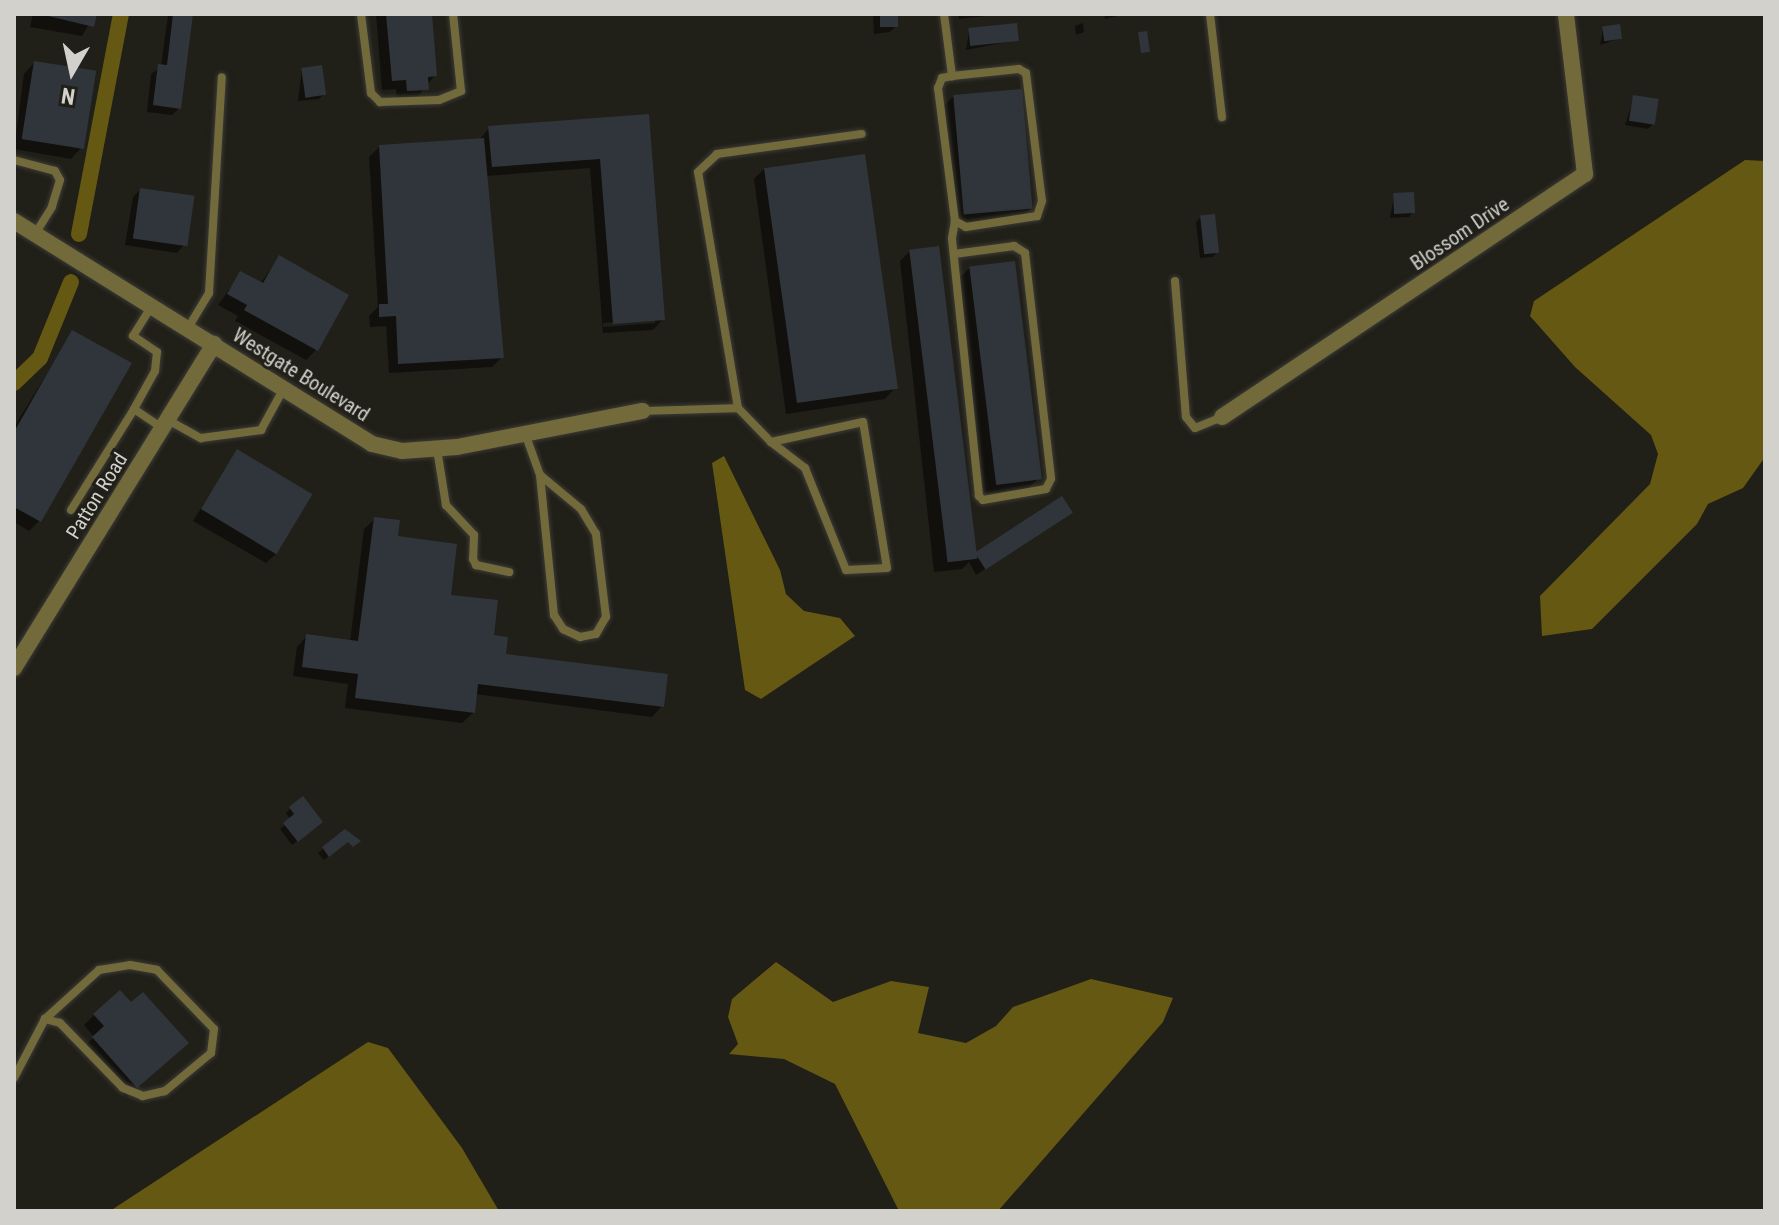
<!DOCTYPE html>
<html>
<head>
<meta charset="utf-8">
<style>
  body { margin:0 }
  #map { position:relative; width:1779px; height:1225px; overflow:hidden; background:#201f18; font-family:"Roboto Condensed",sans-serif }
  div>[style] { position:absolute }
  [style*='--x'] { left:calc(var(--x)*1px); top:calc(var(--y)*1px); width:calc(var(--w)*1px); rotate:calc(var(--a)*1deg) }
  .water>* { inset:0; background:#645812 }
  .shadow>* { inset:0; background:#0007 }
  .canal>* { height:16px; margin:-8px; padding:0 8px; transform-origin:8px; border-radius:8px; background:#645812 }
  .building>* { inset:0; background:#30353b; transform-origin:0 0 }
  .roads { filter:drop-shadow(0 0 2px #3c3b35) drop-shadow(0 0 2px #3c3b35) }
  .lane>* { height:8px; margin:-4px; padding:0 4px; transform-origin:4px; border-radius:4px; background:#736a3c }
  .street>* { height:16px; margin:-8px; padding:0 8px; transform-origin:8px; border-radius:8px; background:#736a3c }
  span { translate:-50% -50%; white-space:nowrap; text-align:center; line-height:1.15; -webkit-text-stroke:6px #201f18; paint-order:stroke }
  .street-label { font-size:20px; color:#d2d1cc }
  .frame { position:absolute; inset:0; border:16px solid #d2d1cc; pointer-events:none }
  .north { position:absolute; left:32px; top:32px; width:80px; height:80px; -webkit-text-stroke:6px #201f18; paint-order:stroke; rotate:189deg; font-size:22px; font-weight:700; line-height:32px; text-align:center; color:#d2d1cc }
  .north::after { content:''; display:block; margin:auto; width:28px; height:36px; background:#d2d1cc; clip-path:polygon(50% 0,100% 100%,50% 72%,0 100%) }
</style>
</head>
<body>
<div id="map">
  <div class="water">
    <i style="clip-path:polygon(1745px 160px,1765px 161px,1765px 457px,1743px 488px,1708px 504px,1697px 524px,1592px 629px,1542px 636px,1540px 596px,1650px 484px,1658px 454px,1651px 435px,1575px 367px,1530px 316px,1534px 301px)"></i>
    <i style="clip-path:polygon(724px 456px,780px 570px,786px 594px,804px 611px,840px 618px,855px 636px,761px 699px,745px 690px,712px 463px)"></i>
    <i style="clip-path:polygon(776px 962px,833px 1002px,891px 981px,929px 987px,918px 1033px,966px 1043px,996px 1026px,1013px 1007px,1091px 979px,1173px 998px,1163px 1022px,998px 1211px,899px 1211px,835px 1084px,784px 1059px,729px 1054px,738px 1044px,728px 1017px,732px 999px)"></i>
    <i style="clip-path:polygon(368px 1042px,388px 1048px,462px 1148px,499px 1211px,110px 1211px)"></i>
  </div>
  <div class="shadow">
    <i style="clip-path:polygon(33px 14px,95px 14px,82px 36px,30px 27px)"></i>
    <i style="clip-path:polygon(191px 14px,179px 108px,172px 115px,147px 112px,151px 74px,161px 67px,168px 15px)"></i>
    <i style="clip-path:polygon(376px 14px,430px 14px,435px 75px,416px 99px,397px 101px,396px 89px,382px 90px)"></i>
    <i style="clip-path:polygon(873px 14px,896px 14px,897px 25px,890px 32px,874px 34px)"></i>
    <i style="clip-path:polygon(958px 14px,1006px 14px,959px 19px)"></i>
    <i style="clip-path:polygon(1104px 14px,1125px 14px,1105px 19px)"></i>
    <i style="clip-path:polygon(1083px 23px,1084px 32px,1076px 35px,1075px 26px)"></i>
    <i style="clip-path:polygon(1603px 29px,1620px 38px,1600px 45px)"></i>
    <i style="clip-path:polygon(969px 31px,1017px 40px,966px 50px)"></i>
    <i style="clip-path:polygon(34px 63px,81px 148px,71px 159px,14px 149px,24px 74px)"></i>
    <i style="clip-path:polygon(302px 69px,324px 94px,319px 99px,298px 101px)"></i>
    <i style="clip-path:polygon(954px 96px,1030px 209px,1019px 219px,953px 224px,944px 106px)"></i>
    <i style="clip-path:polygon(1634px 97px,1653px 124px,1648px 129px,1625px 125px)"></i>
    <i style="clip-path:polygon(evenodd,647px 116px,663px 319px,653px 330px,603px 333px,590px 168px,486px 176px,502px 357px,492px 367px,389px 373px,386px 326px,370px 327px,369px 316px,378px 307px,369px 157px,379px 147px,479px 140px,489px 128px,647px 116px,655px 319px,655px 323px,603px 327px,603px 323px,655px 319px)"></i>
    <i style="clip-path:polygon(764px 169px,895px 388px,885px 399px,786px 414px,754px 179px)"></i>
    <i style="clip-path:polygon(140px 190px,184px 245px,177px 253px,125px 245px,133px 197px)"></i>
    <i style="clip-path:polygon(1394px 196px,1413px 212px,1409px 217px,1390px 218px)"></i>
    <i style="clip-path:polygon(1201px 217px,1217px 252px,1213px 257px,1200px 258px,1196px 222px)"></i>
    <i style="clip-path:polygon(910px 251px,973px 558px,1070px 513px,976px 575px,969px 562px,962px 569px,934px 572px,900px 261px)"></i>
    <i style="clip-path:polygon(279px 258px,316px 350px,306px 360px,235px 321px,238px 316px,218px 305px,241px 273px,260px 284px)"></i>
    <i style="clip-path:polygon(970px 268px,1039px 478px,1028px 488px,984px 494px,959px 278px)"></i>
    <i style="clip-path:polygon(73px 332px,39px 521px,29px 531px,14px 522px,14px 427px)"></i>
    <i style="clip-path:polygon(237px 452px,277px 553px,266px 563px,193px 521px)"></i>
    <i style="clip-path:polygon(375px 519px,504px 655px,662px 706px,652px 717px,475px 694px,473px 713px,462px 723px,345px 708px,348px 684px,293px 676px,297px 647px,307px 636px,350px 642px,364px 529px)"></i>
    <i style="clip-path:polygon(290px 809px,316px 826px,292px 845px,280px 829px,291px 820px,286px 813px)"></i>
    <i style="clip-path:polygon(344px 832px,345px 843px,324px 860px,318px 853px)"></i>
    <i style="clip-path:polygon(94px 1015px,176px 1053px,126px 1097px,83px 1048px,94px 1037px,84px 1025px)"></i>
  </div>
  <div class="canal">
    <i style="--x:79;--y:234;--w:224;--a:-79.2"></i>
    <i style="--x:14;--y:383;--w:36;--a:-44"></i>
    <i style="--x:40;--y:358;--w:82;--a:-67.8"></i>
  </div>
  <div class="building">
    <i style="clip-path:polygon(40px 14px,97px 14px,94px 27px)"></i>
    <i style="clip-path:polygon(173px 14px,193px 14px,181px 109px,153px 105px,158px 64px,167px 65px)"></i>
    <i style="clip-path:polygon(386px 14px,432px 14px,437px 76px,428px 77px,429px 90px,407px 91px,406px 80px,392px 81px)"></i>
    <i style="left:880px;top:14px;width:18px;height:13px"></i>
    <i style="left:1017px;top:23px;width:18px;height:49px;rotate:84deg"></i>
    <i style="left:1620px;top:24px;width:15px;height:18px;rotate:82deg"></i>
    <i style="left:1147px;top:31px;width:21px;height:9px;rotate:82deg"></i>
    <i style="left:34px;top:61px;width:63px;height:79px;rotate:9deg"></i>
    <i style="left:322px;top:65px;width:30px;height:21px;rotate:82deg"></i>
    <i style="left:1022px;top:89px;width:120px;height:69px;rotate:85deg"></i>
    <i style="left:1633px;top:95px;width:26px;height:26px;rotate:9deg"></i>
    <i style="clip-path:polygon(649px 114px,665px 320px,613px 324px,600px 159px,492px 167px,488px 126px)"></i>
    <i style="clip-path:polygon(484px 138px,504px 358px,398px 364px,396px 316px,379px 317px,379px 304px,388px 304px,379px 145px)"></i>
    <i style="left:865px;top:154px;width:237px;height:102px;rotate:82deg"></i>
    <i style="left:140px;top:188px;width:55px;height:51px;rotate:8deg"></i>
    <i style="left:1414px;top:192px;width:21px;height:21px;rotate:87deg"></i>
    <i style="left:1215px;top:214px;width:39px;height:15px;rotate:84deg"></i>
    <i style="left:939px;top:246px;width:315px;height:30px;rotate:83deg"></i>
    <i style="clip-path:polygon(279px 255px,349px 295px,318px 351px,244px 310px,247px 305px,227px 294px,240px 271px,263px 283px)"></i>
    <i style="left:1015px;top:261px;width:220px;height:46px;rotate:83deg"></i>
    <i style="clip-path:polygon(72px 330px,132px 363px,41px 522px,14px 507px,14px 432px)"></i>
    <i style="left:237px;top:449px;width:88px;height:70px;rotate:31deg"></i>
    <i style="left:1062px;top:496px;width:20px;height:104px;rotate:57deg"></i>
    <i style="clip-path:polygon(374px 517px,400px 520px,398px 536px,457px 544px,451px 595px,498px 600px,494px 635px,508px 637px,506px 654px,668px 674px,664px 707px,478px 684px,475px 713px,355px 698px,358px 674px,302px 667px,306px 634px,358px 641px)"></i>
    <i style="clip-path:polygon(303px 796px,323px 822px,298px 842px,283px 823px,294px 814px,289px 807px)"></i>
    <i style="clip-path:polygon(345px 829px,361px 841px,353px 847px,348px 842px,329px 857px,322px 847px)"></i>
    <i style="clip-path:polygon(120px 990px,131px 1002px,143px 992px,189px 1043px,137px 1088px,92px 1037px,104px 1026px,93px 1014px)"></i>
  </div>
  <div class="roads">
    <div class="lane">
      <i style="--x:361;--y:14;--w:80;--a:82.8"></i>
      <i style="--x:371;--y:93;--w:13;--a:45"></i>
      <i style="--x:380;--y:102;--w:59;--a:-1.9"></i>
      <i style="--x:439;--y:100;--w:24;--a:-22"></i>
      <i style="--x:461;--y:91;--w:77;--a:-95.9"></i>
      <i style="--x:944;--y:14;--w:63;--a:82.6"></i>
      <i style="--x:1210;--y:14;--w:104;--a:83.4"></i>
      <i style="--x:1019;--y:69;--w:8;--a:30"></i>
      <i style="--x:1026;--y:73;--w:129;--a:82.9"></i>
      <i style="--x:1042;--y:201;--w:16;--a:108"></i>
      <i style="--x:1037;--y:216;--w:72;--a:171.2"></i>
      <i style="--x:966;--y:227;--w:13;--a:-151"></i>
      <i style="--x:955;--y:221;--w:134;--a:-97.3"></i>
      <i style="--x:938;--y:88;--w:11;--a:-68"></i>
      <i style="--x:942;--y:78;--w:10;--a:-11"></i>
      <i style="--x:952;--y:76;--w:67;--a:-6"></i>
      <i style="--x:14;--y:160;--w:42;--a:15"></i>
      <i style="--x:55;--y:171;--w:10;--a:61"></i>
      <i style="--x:60;--y:180;--w:28;--a:107"></i>
      <i style="--x:52;--y:207;--w:32;--a:122"></i>
      <i style="--x:954;--y:254;--w:61;--a:-7.6"></i>
      <i style="--x:1014;--y:246;--w:13;--a:32"></i>
      <i style="--x:1025;--y:253;--w:227;--a:83.4"></i>
      <i style="--x:1051;--y:479;--w:11;--a:117"></i>
      <i style="--x:1046;--y:489;--w:64;--a:170.1"></i>
      <i style="--x:983;--y:500;--w:6;--a:-135"></i>
      <i style="--x:979;--y:496;--w:259;--a:-96"></i>
      <i style="--x:952;--y:238;--w:17;--a:-80"></i>
      <i style="--x:1175;--y:281;--w:136;--a:85.4"></i>
      <i style="--x:1186;--y:417;--w:14;--a:51"></i>
      <i style="--x:1195;--y:428;--w:29;--a:-22"></i>
      <i style="--x:188;--y:328;--w:41;--a:-59"></i>
      <i style="--x:209;--y:293;--w:216;--a:-86.6"></i>
      <i style="--x:738;--y:408;--w:47;--a:45.9"></i>
      <i style="--x:771;--y:442;--w:43;--a:37.4"></i>
      <i style="--x:805;--y:468;--w:110;--a:68.1"></i>
      <i style="--x:846;--y:570;--w:41;--a:-2.8"></i>
      <i style="--x:887;--y:568;--w:148;--a:-99.3"></i>
      <i style="--x:863;--y:422;--w:94;--a:167.7"></i>
      <i style="--x:134;--y:409;--w:43;--a:-61.1"></i>
      <i style="--x:155;--y:371;--w:19;--a:-84"></i>
      <i style="--x:157;--y:352;--w:29;--a:-146"></i>
      <i style="--x:133;--y:336;--w:36;--a:-58"></i>
      <i style="--x:643;--y:411;--w:95;--a:-1.8"></i>
      <i style="--x:738;--y:408;--w:239;--a:-99.6"></i>
      <i style="--x:698;--y:172;--w:26;--a:-43"></i>
      <i style="--x:717;--y:154;--w:146;--a:-7.9"></i>
      <i style="--x:168;--y:420;--w:38;--a:29"></i>
      <i style="--x:201;--y:438;--w:61;--a:-7.6"></i>
      <i style="--x:261;--y:430;--w:48;--a:-61.3"></i>
      <i style="--x:526;--y:436;--w:41;--a:70.3"></i>
      <i style="--x:540;--y:475;--w:141;--a:84.3"></i>
      <i style="--x:554;--y:615;--w:17;--a:57"></i>
      <i style="--x:563;--y:629;--w:19;--a:25"></i>
      <i style="--x:580;--y:637;--w:16;--a:-11"></i>
      <i style="--x:596;--y:634;--w:20;--a:-60"></i>
      <i style="--x:606;--y:617;--w:84;--a:-96.9"></i>
      <i style="--x:596;--y:534;--w:29;--a:-121"></i>
      <i style="--x:581;--y:509;--w:53;--a:-140.3"></i>
      <i style="--x:437;--y:449;--w:57;--a:80.9"></i>
      <i style="--x:446;--y:505;--w:41;--a:47"></i>
      <i style="--x:474;--y:535;--w:24;--a:92"></i>
      <i style="--x:473;--y:559;--w:7;--a:63"></i>
      <i style="--x:476;--y:565;--w:34;--a:12"></i>
      <i style="--x:71;--y:510;--w:119;--a:-58"></i>
      <i style="--x:134;--y:409;--w:34;--a:34"></i>
      <i style="--x:14;--y:1078;--w:67;--a:-62.3"></i>
      <i style="--x:45;--y:1019;--w:73;--a:-42.2"></i>
      <i style="--x:99;--y:970;--w:31;--a:-9"></i>
      <i style="--x:130;--y:965;--w:27;--a:10"></i>
      <i style="--x:157;--y:970;--w:82;--a:46"></i>
      <i style="--x:214;--y:1029;--w:24;--a:97"></i>
      <i style="--x:211;--y:1053;--w:60;--a:140.4"></i>
      <i style="--x:165;--y:1091;--w:23;--a:167"></i>
      <i style="--x:143;--y:1096;--w:22;--a:-158"></i>
      <i style="--x:123;--y:1088;--w:91;--a:-134.1"></i>
      <i style="--x:60;--y:1023;--w:16;--a:-165"></i>
    </div>
    <div class="street">
      <i style="--x:14;--y:221;--w:422;--a:31.9"></i>
      <i style="--x:372;--y:444;--w:31;--a:13"></i>
      <i style="--x:402;--y:451;--w:55;--a:-4.2"></i>
      <i style="--x:457;--y:447;--w:189;--a:-11"></i>
      <i style="--x:1222;--y:417;--w:437;--a:-33.8"></i>
      <i style="--x:1585;--y:174;--w:161;--a:-96.8"></i>
      <i style="--x:14;--y:668;--w:381;--a:-58.3"></i>
    </div>
  </div>
  <div class="street-label">
    <span style="left:1460px;top:234px;rotate:-34deg">Blossom Drive</span>
    <span style="left:301px;top:375px;rotate:32deg">Westgate Boulevard</span>
    <span style="left:97px;top:496px;rotate:-58deg">Patton Road</span>
  </div>
  <div class="frame"></div>
  <div class="north">N</div>
</div>
</body>
</html>
